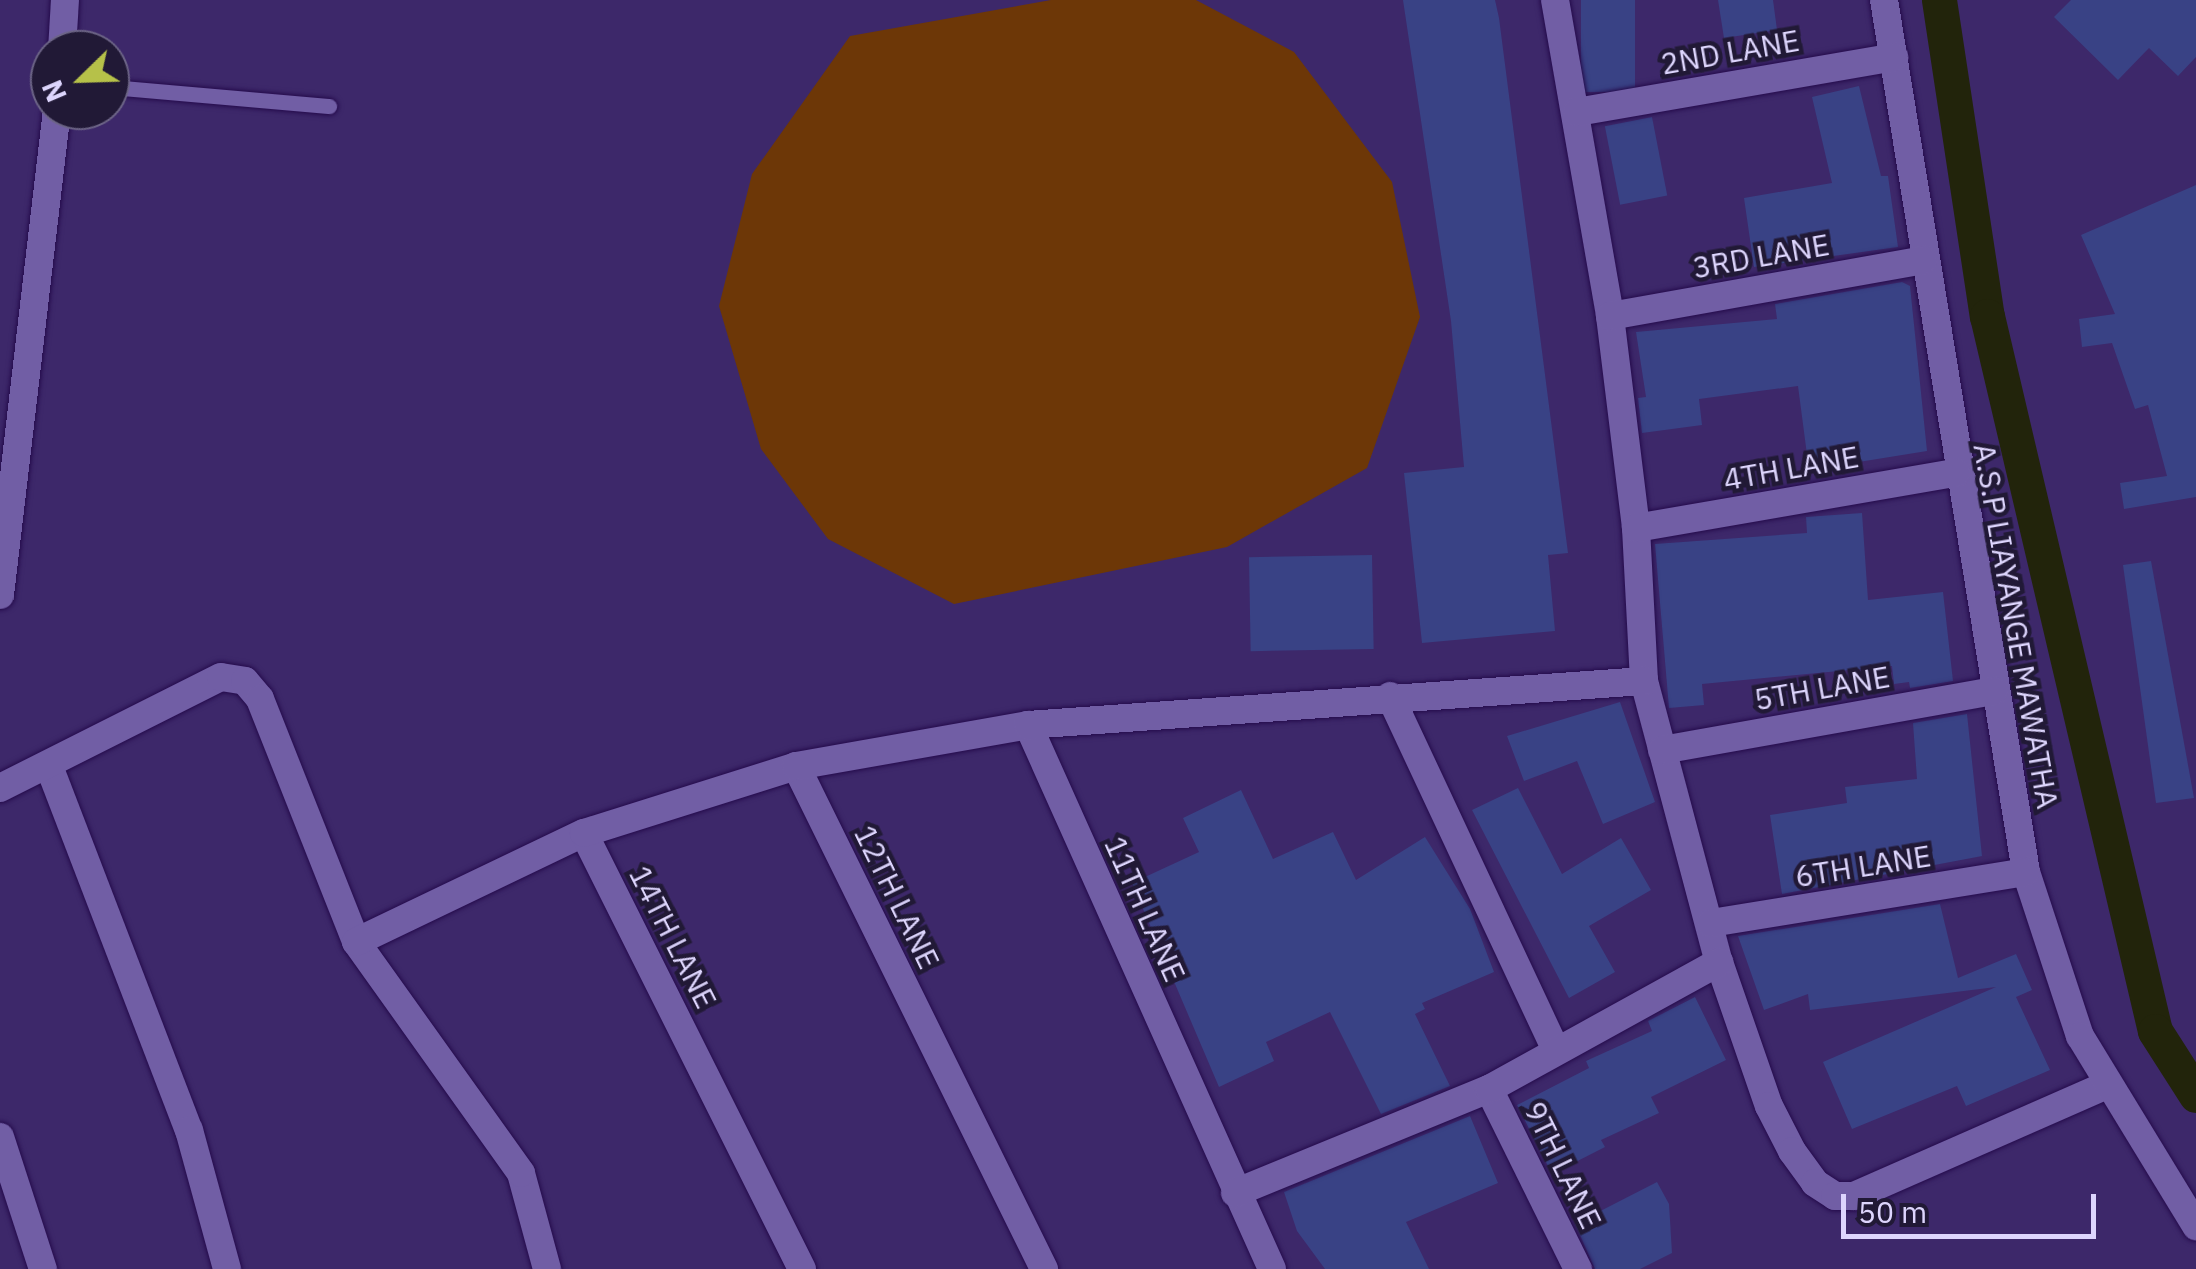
<!DOCTYPE html>
<html>
<head>
<meta charset="utf-8">
<style>
  body { margin:0 }
  #map { position:relative; width:2196px; height:1269px; overflow:hidden; background:#3d286a; font-family:"IBM Plex Sans",sans-serif }
  div>[style] { position:absolute }
  [style*='--x'] { left:calc(var(--x)*1px); top:calc(var(--y)*1px); width:calc(var(--w)*1px); rotate:calc(var(--a)*1deg) }
  .green>* { inset:0; background:#6d3707 }
  .canal>* { height:35px; margin:-17.5px; padding:0 17.5px; transform-origin:17.5px; border-radius:17.5px; background:#22240b }
  .building>* { inset:0; background:#394285; transform-origin:0 0 }
  .roads { filter:drop-shadow(0 0 2px #250b4c) drop-shadow(0 0 2px #250b4c) }
  .service>* { height:15px; margin:-7.5px; padding:0 7.5px; transform-origin:7.5px; border-radius:7.5px; background:#715ea5 }
  .minor>* { height:28px; margin:-14px; padding:0 14px; transform-origin:14px; border-radius:14px; background:#715ea5 }
  .tertiary>* { height:28px; margin:-14px; padding:0 14px; transform-origin:14px; border-radius:14px; background:#715ea5 }
  span { translate:-50% -50%; white-space:nowrap; text-align:center; line-height:1.15; -webkit-text-stroke:9px #211936; paint-order:stroke }
  .street-label { font-size:30px; color:#ddd5fd }
  .north { position:absolute; left:30px; top:30px; width:100px; height:100px; box-sizing:border-box; background:#211936; border:2px solid #6c6486; border-radius:50%; rotate:247deg; font-size:28px; font-weight:700; line-height:40px; text-align:center; color:#ddd5fd }
  .north::after { content:''; display:block; margin:auto; width:35px; height:45px; background:#b6c149; clip-path:polygon(50% 0,100% 100%,50% 72%,0 100%) }
  .scale { position:absolute; left:1841px; top:1194px; width:255px; height:45px; box-sizing:border-box; border:5px solid #ddd5fd; border-top:0; padding-left:12px; font-size:30px; line-height:35px; white-space:nowrap; color:#ddd5fd; -webkit-text-stroke:8px #211936; paint-order:stroke }
</style>
</head>
<body>
<div id="map">
  <div class="green">
    <i style="clip-path:polygon(1051px 0,1196px 0,1294px 52px,1392px 182px,1420px 317px,1367px 468px,1227px 547px,954px 604px,828px 539px,761px 449px,719px 306px,752px 174px,850px 36px)"></i>
  </div>
  <div class="canal">
    <i style="--x:1939;--y:0;--w:320;--a:81.4"></i>
    <i style="--x:1987;--y:316;--w:734;--a:76.78"></i>
    <i style="--x:2155;--y:1031;--w:76;--a:57.4"></i>
  </div>
  <div class="building">
    <i style="clip-path:polygon(1403px 0,1495px 0,1499px 18px,1568px 553px,1548px 555px,1555px 631px,1422px 643px,1404px 473px,1464px 467px,1451px 321px)"></i>
    <i style="left:1581px;top:0;width:54px;height:92px"></i>
    <i style="clip-path:polygon(1718px 0,1773px 0,1777px 30px,1724px 38px)"></i>
    <i style="clip-path:polygon(2071px 0,2196px 0,2196px 57px,2178px 76px,2149px 48px,2118px 80px,2054px 17px)"></i>
    <i style="clip-path:polygon(1859px 86px,1881px 176px,1888px 176px,1898px 247px,1754px 267px,1744px 198px,1832px 183px,1812px 97px)"></i>
    <i style="left:1652px;top:117px;width:80px;height:48px;rotate:79deg"></i>
    <i style="clip-path:polygon(2196px 185px,2196px 497px,2124px 509px,2120px 483px,2167px 476px,2148px 405px,2135px 409px,2112px 343px,2082px 347px,2079px 319px,2115px 314px,2081px 235px)"></i>
    <i style="clip-path:polygon(1902px 282px,1910px 286px,1927px 451px,1809px 470px,1798px 386px,1699px 399px,1702px 425px,1642px 433px,1638px 398px,1646px 397px,1636px 332px,1777px 319px,1775px 304px)"></i>
    <i style="clip-path:polygon(1862px 513px,1868px 600px,1943px 592px,1953px 681px,1910px 688px,1909px 682px,1894px 684px,1892px 666px,1702px 684px,1704px 705px,1669px 708px,1655px 544px,1807px 533px,1806px 517px)"></i>
    <i style="left:1372px;top:555px;width:94px;height:123px;rotate:89deg"></i>
    <i style="clip-path:polygon(2151px 561px,2194px 798px,2156px 803px,2123px 565px)"></i>
    <i style="clip-path:polygon(1620px 702px,1655px 802px,1603px 824px,1577px 761px,1524px 781px,1507px 736px)"></i>
    <i style="clip-path:polygon(1967px 714px,1982px 856px,1782px 894px,1770px 815px,1847px 803px,1845px 787px,1917px 779px,1913px 723px)"></i>
    <i style="clip-path:polygon(1518px 788px,1562px 874px,1621px 838px,1651px 890px,1589px 926px,1615px 972px,1569px 998px,1472px 810px)"></i>
    <i style="clip-path:polygon(1241px 790px,1273px 859px,1333px 832px,1356px 880px,1425px 837px,1470px 909px,1494px 972px,1422px 1003px,1425px 1009px,1415px 1014px,1450px 1086px,1381px 1114px,1330px 1012px,1266px 1042px,1274px 1061px,1219px 1087px,1132px 883px,1199px 852px,1183px 818px)"></i>
    <i style="clip-path:polygon(1940px 904px,1958px 978px,2016px 954px,2032px 990px,2016px 997px,2050px 1070px,1966px 1106px,1957px 1086px,1852px 1129px,1823px 1062px,1996px 987px,1810px 1010px,1808px 994px,1764px 1010px,1738px 936px)"></i>
    <i style="clip-path:polygon(1695px 997px,1726px 1060px,1651px 1097px,1659px 1113px,1601px 1140px,1605px 1147px,1552px 1174px,1517px 1105px,1589px 1068px,1586px 1061px,1652px 1031px,1648px 1021px)"></i>
    <i style="clip-path:polygon(1470px 1116px,1498px 1183px,1406px 1222px,1429px 1269px,1325px 1269px,1297px 1231px,1284px 1192px)"></i>
    <i style="clip-path:polygon(1657px 1182px,1669px 1204px,1672px 1253px,1640px 1269px,1595px 1269px,1575px 1224px)"></i>
  </div>
  <div class="roads">
    <div class="service">
      <i style="--x:110;--y:87;--w:220;--a:5"></i>
    </div>
    <div class="minor">
      <i style="--x:1555;--y:0;--w:321;--a:80.1"></i>
      <i style="--x:1610;--y:316;--w:214;--a:83"></i>
      <i style="--x:1636;--y:528;--w:153;--a:87"></i>
      <i style="--x:1644;--y:681;--w:291;--a:75.1"></i>
      <i style="--x:1719;--y:962;--w:152;--a:70.9"></i>
      <i style="--x:1769;--y:1106;--w:51;--a:62.9"></i>
      <i style="--x:1792;--y:1151;--w:39;--a:54"></i>
      <i style="--x:1815;--y:1183;--w:24;--a:33"></i>
      <i style="--x:1835;--y:1196;--w:19;--a:0"></i>
      <i style="--x:1854;--y:1196;--w:276;--a:-23.7"></i>
      <i style="--x:1884;--y:0;--w:883;--a:80.75"></i>
      <i style="--x:2026;--y:872;--w:173;--a:71.8"></i>
      <i style="--x:2080;--y:1036;--w:223;--a:58.6"></i>
      <i style="--x:1577;--y:112;--w:322;--a:-9.8"></i>
      <i style="--x:1610;--y:316;--w:318;--a:-10.1"></i>
      <i style="--x:1636;--y:528;--w:325;--a:-9.8"></i>
      <i style="--x:1390;--y:696;--w:390;--a:64.9"></i>
      <i style="--x:1028;--y:725;--w:596;--a:65.84"></i>
      <i style="--x:1662;--y:750;--w:337;--a:-10.1"></i>
      <i style="--x:49;--y:766;--w:390;--a:69"></i>
      <i style="--x:189;--y:1130;--w:144;--a:74.7"></i>
      <i style="--x:796;--y:766;--w:561;--a:63.75"></i>
      <i style="--x:0;--y:788;--w:247;--a:-26.7"></i>
      <i style="--x:221;--y:677;--w:24;--a:9"></i>
      <i style="--x:245;--y:681;--w:23;--a:50"></i>
      <i style="--x:260;--y:699;--w:261;--a:68.4"></i>
      <i style="--x:1711;--y:923;--w:319;--a:-9.2"></i>
      <i style="--x:1489;--y:1089;--w:201;--a:63.7"></i>
      <i style="--x:0;--y:1137;--w:139;--a:72"></i>
      <i style="--x:1235;--y:1193;--w:274;--a:-22.3"></i>
      <i style="--x:1489;--y:1089;--w:263;--a:-28.9"></i>
      <i style="--x:547;--y:1269;--w:99;--a:-105.2"></i>
      <i style="--x:521;--y:1173;--w:284;--a:-125.5"></i>
      <i style="--x:356;--y:942;--w:253;--a:-25.6"></i>
      <i style="--x:802;--y:1269;--w:487;--a:-116.6"></i>
      <i style="--x:584;--y:833;--w:222;--a:-17.5"></i>
      <i style="--x:796;--y:766;--w:236;--a:-10"></i>
      <i style="--x:1028;--y:725;--w:618;--a:-4.09"></i>
    </div>
    <div class="tertiary">
      <i style="--x:62;--y:50;--w:50;--a:-86.6"></i>
      <i style="--x:0;--y:595;--w:488;--a:-83.3"></i>
    </div>
  </div>
  <div class="street-label">
    <span style="left:1730px;top:52px;rotate:-10deg">2ND LANE</span>
    <span style="left:1761px;top:256px;rotate:-10deg">3RD LANE</span>
    <span style="left:1791px;top:468px;rotate:-10deg">4TH LANE</span>
    <span style="left:2016px;top:626px;rotate:80deg">A.S.P LIAYANGE MAWATHA</span>
    <span style="left:1822px;top:688px;rotate:-10deg">5TH LANE</span>
    <span style="left:1863px;top:866px;rotate:-9deg">6TH LANE</span>
    <span style="left:897px;top:897px;rotate:64deg">12TH LANE</span>
    <span style="left:1145px;top:909px;rotate:66deg">11TH LANE</span>
    <span style="left:673px;top:937px;rotate:63deg">14TH LANE</span>
    <span style="left:1563px;top:1165px;rotate:64deg">9TH LANE</span>
  </div>
  <div class="north">N</div>
  <div class="scale">50 m</div>
</div>
</body>
</html>
